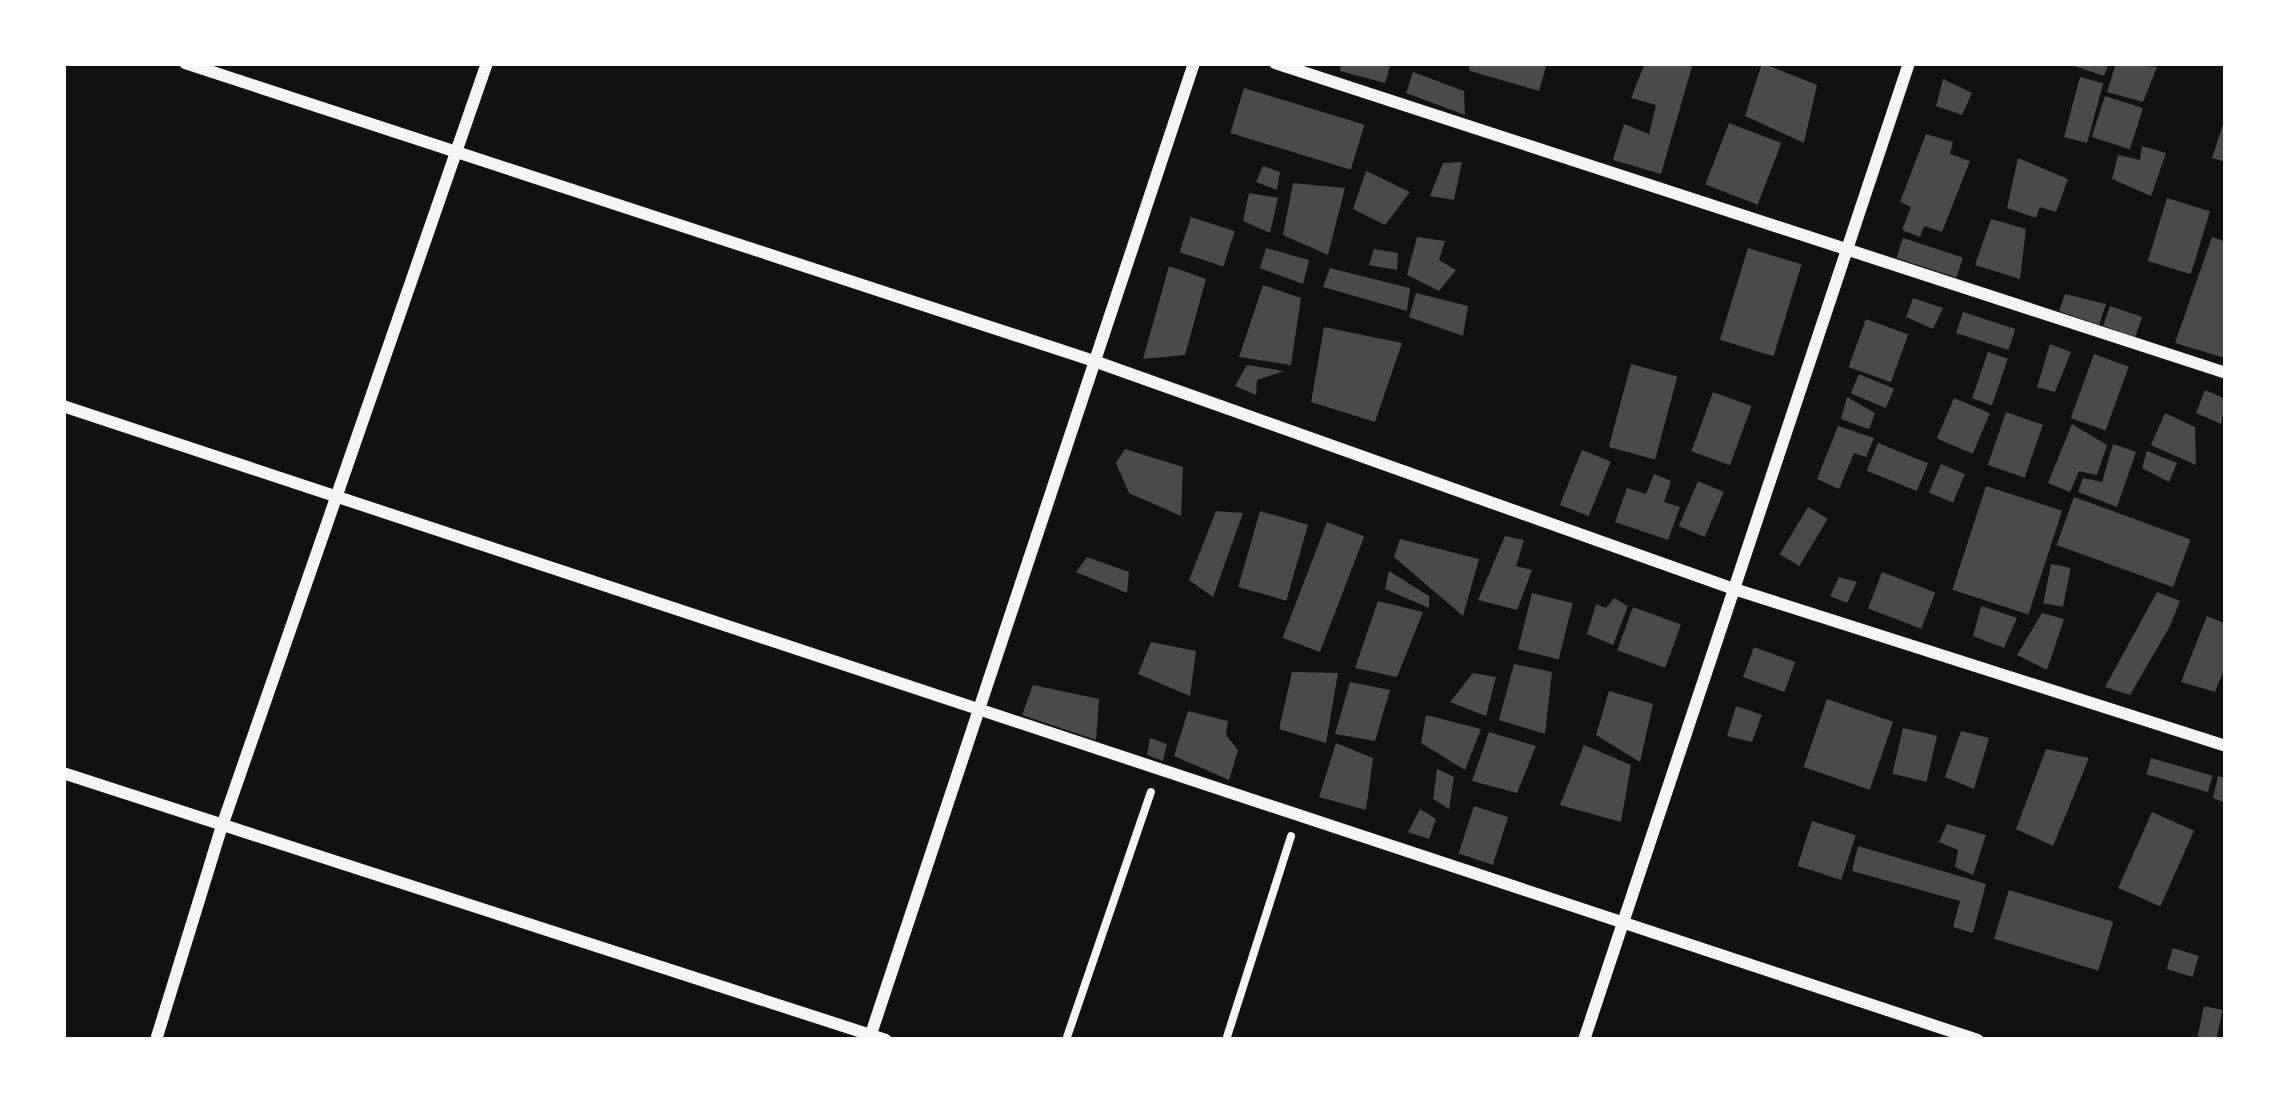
<!DOCTYPE html>
<html>
<head>
<meta charset="utf-8">
<style>
  body { margin:0 }
  #map { position:relative; width:2289px; height:1103px; overflow:hidden; background:#111; font-family:Montserrat,sans-serif }
  div>[style] { position:absolute }
  [style*='--x'] { left:calc(var(--x)*1px); top:calc(var(--y)*1px); width:calc(var(--w)*1px); rotate:calc(var(--a)*1deg) }
  .building>* { inset:0; background:#4a4a4a; transform-origin:0 0 }
  .path>* { height:8px; margin:-4px; padding:0 4px; transform-origin:4px; border-radius:4px; background:#f5f5f5 }
  .minor>* { height:12px; margin:-6px; padding:0 6px; transform-origin:6px; border-radius:6px; background:#f5f5f5 }
  span { translate:-50% -50%; white-space:nowrap; text-align:center; line-height:1.15; -webkit-text-stroke:10px #fff; paint-order:stroke }
  .frame { position:absolute; inset:0; border:66px solid #fff; pointer-events:none }
</style>
</head>
<body>
<div id="map">
  <div class="building">
    <i style="clip-path:polygon(1341px 63px,1391px 63px,1385px 83px,1340px 71px)"></i>
    <i style="clip-path:polygon(1468px 63px,1547px 63px,1539px 91px,1470px 71px)"></i>
    <i style="clip-path:polygon(1645px 63px,1693px 63px,1661px 174px,1613px 160px,1624px 124px,1649px 134px,1656px 105px,1631px 98px)"></i>
    <i style="clip-path:polygon(1762px 63px,1817px 85px,1804px 143px,1745px 116px)"></i>
    <i style="clip-path:polygon(2065px 63px,2109px 63px,2104px 76px)"></i>
    <i style="clip-path:polygon(2116px 63px,2157px 67px,2143px 102px,2107px 92px)"></i>
    <i style="clip-path:polygon(1413px 72px,1464px 91px,1465px 115px,1406px 93px)"></i>
    <i style="left:2080px;top:77px;width:24px;height:62px;rotate:15deg"></i>
    <i style="clip-path:polygon(1943px 79px,1972px 93px,1962px 115px,1936px 106px)"></i>
    <i style="left:1244px;top:88px;width:126px;height:47px;rotate:17deg"></i>
    <i style="left:2105px;top:96px;width:40px;height:43px;rotate:18deg"></i>
    <i style="clip-path:polygon(2226px 115px,2226px 162px,2212px 158px)"></i>
    <i style="left:1729px;top:123px;width:56px;height:66px;rotate:21deg"></i>
    <i style="clip-path:polygon(1926px 134px,1953px 142px,1950px 154px,1970px 161px,1942px 232px,1924px 226px,1920px 237px,1902px 230px,1911px 207px,1900px 202px)"></i>
    <i style="clip-path:polygon(2142px 146px,2166px 153px,2151px 196px,2112px 179px,2118px 155px,2140px 160px)"></i>
    <i style="clip-path:polygon(2018px 158px,2068px 179px,2056px 212px,2040px 207px,2036px 218px,2007px 208px)"></i>
    <i style="clip-path:polygon(1462px 162px,1454px 200px,1430px 196px,1443px 163px)"></i>
    <i style="clip-path:polygon(1263px 166px,1280px 172px,1277px 190px,1256px 182px)"></i>
    <i style="clip-path:polygon(1366px 171px,1410px 192px,1385px 225px,1353px 209px)"></i>
    <i style="clip-path:polygon(1293px 183px,1345px 188px,1328px 255px,1283px 235px)"></i>
    <i style="clip-path:polygon(1249px 193px,1278px 198px,1270px 233px,1243px 221px)"></i>
    <i style="left:2167px;top:198px;width:45px;height:66px;rotate:17deg"></i>
    <i style="left:1191px;top:217px;width:46px;height:37px;rotate:18deg"></i>
    <i style="clip-path:polygon(1991px 219px,2026px 229px,2020px 279px,1975px 265px)"></i>
    <i style="clip-path:polygon(1417px 237px,1445px 241px,1439px 260px,1456px 270px,1439px 291px,1407px 275px)"></i>
    <i style="clip-path:polygon(2212px 237px,2226px 242px,2225px 358px,2175px 343px)"></i>
    <i style="left:1903px;top:238px;width:63px;height:21px;rotate:18deg"></i>
    <i style="clip-path:polygon(1266px 248px,1309px 260px,1303px 284px,1260px 268px)"></i>
    <i style="left:1748px;top:248px;width:56px;height:96px;rotate:17deg"></i>
    <i style="clip-path:polygon(1374px 249px,1398px 253px,1397px 270px,1369px 265px)"></i>
    <i style="clip-path:polygon(1169px 266px,1206px 279px,1185px 355px,1143px 359px)"></i>
    <i style="clip-path:polygon(1330px 268px,1410px 288px,1407px 311px,1323px 287px)"></i>
    <i style="clip-path:polygon(1263px 285px,1301px 298px,1291px 365px,1239px 357px)"></i>
    <i style="clip-path:polygon(1416px 293px,1468px 306px,1463px 336px,1409px 317px)"></i>
    <i style="clip-path:polygon(2065px 294px,2106px 304px,2099px 325px,2059px 311px)"></i>
    <i style="clip-path:polygon(1913px 298px,1943px 308px,1933px 329px,1906px 317px)"></i>
    <i style="left:2110px;top:306px;width:34px;height:21px;rotate:19deg"></i>
    <i style="left:1963px;top:312px;width:55px;height:22px;rotate:18deg"></i>
    <i style="left:1866px;top:319px;width:45px;height:51px;rotate:20deg"></i>
    <i style="clip-path:polygon(1324px 327px,1402px 343px,1375px 422px,1311px 402px)"></i>
    <i style="clip-path:polygon(2050px 344px,2071px 352px,2055px 392px,2037px 387px)"></i>
    <i style="left:1988px;top:352px;width:21px;height:49px;rotate:19deg"></i>
    <i style="left:2094px;top:354px;width:37px;height:68px;rotate:20deg"></i>
    <i style="left:1631px;top:364px;width:48px;height:86px;rotate:15deg"></i>
    <i style="clip-path:polygon(1247px 365px,1284px 371px,1257px 380px,1256px 395px,1235px 386px)"></i>
    <i style="left:1859px;top:374px;width:38px;height:21px;rotate:23deg"></i>
    <i style="clip-path:polygon(2205px 390px,2226px 399px,2221px 424px,2196px 413px)"></i>
    <i style="left:1713px;top:392px;width:41px;height:63px;rotate:20deg"></i>
    <i style="clip-path:polygon(1847px 397px,1875px 413px,1869px 429px,1841px 419px)"></i>
    <i style="left:1954px;top:398px;width:39px;height:44px;rotate:23deg"></i>
    <i style="left:2006px;top:412px;width:39px;height:56px;rotate:19deg"></i>
    <i style="clip-path:polygon(2165px 413px,2195px 427px,2196px 465px,2151px 445px)"></i>
    <i style="clip-path:polygon(2072px 424px,2107px 445px,2097px 475px,2079px 471px,2070px 492px,2048px 483px)"></i>
    <i style="clip-path:polygon(1838px 426px,1874px 438px,1866px 457px,1854px 453px,1839px 489px,1817px 479px)"></i>
    <i style="left:1878px;top:443px;width:54px;height:30px;rotate:22deg"></i>
    <i style="clip-path:polygon(2113px 444px,2136px 452px,2117px 507px,2078px 492px,2083px 478px,2102px 482px)"></i>
    <i style="clip-path:polygon(1125px 449px,1183px 467px,1181px 516px,1129px 493px,1116px 463px)"></i>
    <i style="left:1582px;top:450px;width:31px;height:59px;rotate:22deg"></i>
    <i style="clip-path:polygon(2147px 451px,2177px 463px,2169px 482px,2142px 468px)"></i>
    <i style="left:1941px;top:464px;width:26px;height:31px;rotate:23deg"></i>
    <i style="clip-path:polygon(1654px 474px,1671px 481px,1664px 502px,1680px 507px,1668px 540px,1615px 522px,1627px 488px,1646px 494px)"></i>
    <i style="left:1698px;top:481px;width:28px;height:49px;rotate:23deg"></i>
    <i style="left:1986px;top:486px;width:80px;height:109px;rotate:18deg"></i>
    <i style="left:2074px;top:497px;width:124px;height:51px;rotate:20deg"></i>
    <i style="left:1808px;top:507px;width:23px;height:55px;rotate:31deg"></i>
    <i style="clip-path:polygon(1216px 511px,1243px 513px,1213px 597px,1189px 580px)"></i>
    <i style="left:1260px;top:511px;width:50px;height:79px;rotate:16deg"></i>
    <i style="left:1327px;top:522px;width:40px;height:124px;rotate:21deg"></i>
    <i style="clip-path:polygon(1505px 536px,1524px 540px,1516px 566px,1532px 570px,1517px 610px,1478px 600px)"></i>
    <i style="clip-path:polygon(1400px 539px,1479px 559px,1463px 616px,1394px 557px)"></i>
    <i style="clip-path:polygon(1087px 557px,1129px 572px,1127px 593px,1076px 572px)"></i>
    <i style="left:2051px;top:564px;width:20px;height:40px;rotate:11deg"></i>
    <i style="clip-path:polygon(1389px 571px,1429px 596px,1429px 608px,1385px 589px)"></i>
    <i style="left:1882px;top:572px;width:57px;height:39px;rotate:21deg"></i>
    <i style="clip-path:polygon(1839px 577px,1857px 582px,1847px 603px,1830px 596px)"></i>
    <i style="clip-path:polygon(2157px 592px,2180px 601px,2170px 626px,2130px 695px,2105px 687px)"></i>
    <i style="left:1532px;top:593px;width:42px;height:58px;rotate:14deg"></i>
    <i style="clip-path:polygon(1614px 598px,1628px 606px,1613px 645px,1587px 634px,1596px 604px,1606px 608px)"></i>
    <i style="clip-path:polygon(1378px 601px,1423px 612px,1397px 677px,1355px 668px)"></i>
    <i style="clip-path:polygon(1981px 606px,2017px 618px,2004px 648px,1973px 636px)"></i>
    <i style="left:1633px;top:607px;width:51px;height:46px;rotate:20deg"></i>
    <i style="clip-path:polygon(2042px 613px,2064px 619px,2047px 670px,2017px 655px)"></i>
    <i style="clip-path:polygon(2207px 616px,2226px 624px,2226px 665px,2215px 692px,2181px 682px)"></i>
    <i style="clip-path:polygon(1151px 642px,1196px 651px,1190px 696px,1138px 674px)"></i>
    <i style="left:1754px;top:647px;width:44px;height:32px;rotate:20deg"></i>
    <i style="clip-path:polygon(1514px 664px,1552px 672px,1545px 734px,1499px 720px)"></i>
    <i style="clip-path:polygon(1292px 672px,1338px 673px,1326px 743px,1279px 729px)"></i>
    <i style="clip-path:polygon(1473px 673px,1496px 677px,1486px 716px,1450px 702px)"></i>
    <i style="clip-path:polygon(1350px 682px,1390px 690px,1375px 741px,1335px 734px)"></i>
    <i style="clip-path:polygon(1033px 685px,1099px 699px,1096px 740px,1022px 715px)"></i>
    <i style="clip-path:polygon(1609px 691px,1653px 704px,1640px 762px,1596px 735px)"></i>
    <i style="left:1827px;top:699px;width:70px;height:72px;rotate:19deg"></i>
    <i style="clip-path:polygon(1736px 706px,1762px 715px,1752px 742px,1727px 736px)"></i>
    <i style="clip-path:polygon(1188px 711px,1228px 721px,1226px 735px,1238px 750px,1229px 780px,1174px 756px)"></i>
    <i style="clip-path:polygon(1426px 715px,1481px 729px,1465px 770px,1421px 743px)"></i>
    <i style="left:1903px;top:728px;width:35px;height:47px;rotate:13deg"></i>
    <i style="clip-path:polygon(1961px 731px,1989px 738px,1974px 789px,1945px 777px)"></i>
    <i style="clip-path:polygon(1489px 732px,1536px 746px,1517px 793px,1472px 781px)"></i>
    <i style="clip-path:polygon(1150px 738px,1167px 744px,1163px 761px,1147px 755px)"></i>
    <i style="clip-path:polygon(1336px 743px,1373px 758px,1366px 810px,1319px 797px)"></i>
    <i style="clip-path:polygon(1584px 745px,1631px 765px,1621px 822px,1560px 805px)"></i>
    <i style="clip-path:polygon(2046px 749px,2089px 758px,2053px 846px,2016px 829px)"></i>
    <i style="left:2151px;top:758px;width:64px;height:17px;rotate:16deg"></i>
    <i style="clip-path:polygon(1437px 769px,1454px 777px,1449px 809px,1433px 799px)"></i>
    <i style="clip-path:polygon(2218px 776px,2226px 779px,2226px 803px,2213px 798px)"></i>
    <i style="left:1474px;top:806px;width:36px;height:50px;rotate:18deg"></i>
    <i style="clip-path:polygon(1420px 809px,1436px 819px,1429px 839px,1408px 832px)"></i>
    <i style="left:2152px;top:812px;width:46px;height:83px;rotate:24deg"></i>
    <i style="left:1812px;top:821px;width:46px;height:47px;rotate:18deg"></i>
    <i style="clip-path:polygon(1947px 824px,1986px 835px,1973px 875px,1955px 867px,1958px 850px,1939px 842px)"></i>
    <i style="clip-path:polygon(1858px 846px,1986px 884px,1973px 933px,1953px 927px,1960px 901px,1852px 871px)"></i>
    <i style="left:2009px;top:890px;width:109px;height:51px;rotate:17deg"></i>
    <i style="left:2173px;top:948px;width:27px;height:22px;rotate:17deg"></i>
    <i style="left:2204px;top:1006px;width:19px;height:31px;rotate:12deg"></i>
  </div>
  <div class="path">
    <i style="--x:1066;--y:1040;--w:262;--a:-71.1"></i>
    <i style="--x:1226;--y:1040;--w:214;--a:-72.3"></i>
  </div>
  <div class="minor">
    <i style="--x:185;--y:63;--w:957;--a:18.15"></i>
    <i style="--x:1094;--y:361;--w:676;--a:19.61"></i>
    <i style="--x:1731;--y:588;--w:520;--a:17.7"></i>
    <i style="--x:1275;--y:63;--w:1000;--a:18.05"></i>
    <i style="--x:63;--y:406;--w:2017;--a:18.32"></i>
    <i style="--x:63;--y:773;--w:865;--a:17.97"></i>
    <i style="--x:156;--y:1040;--w:224;--a:-72.9"></i>
    <i style="--x:222;--y:826;--w:808;--a:-70.85"></i>
    <i style="--x:869;--y:1040;--w:1030;--a:-71.6"></i>
    <i style="--x:1584;--y:1040;--w:1030;--a:-71.6"></i>
  </div>
  <div class="frame"></div>
</div>
</body>
</html>
